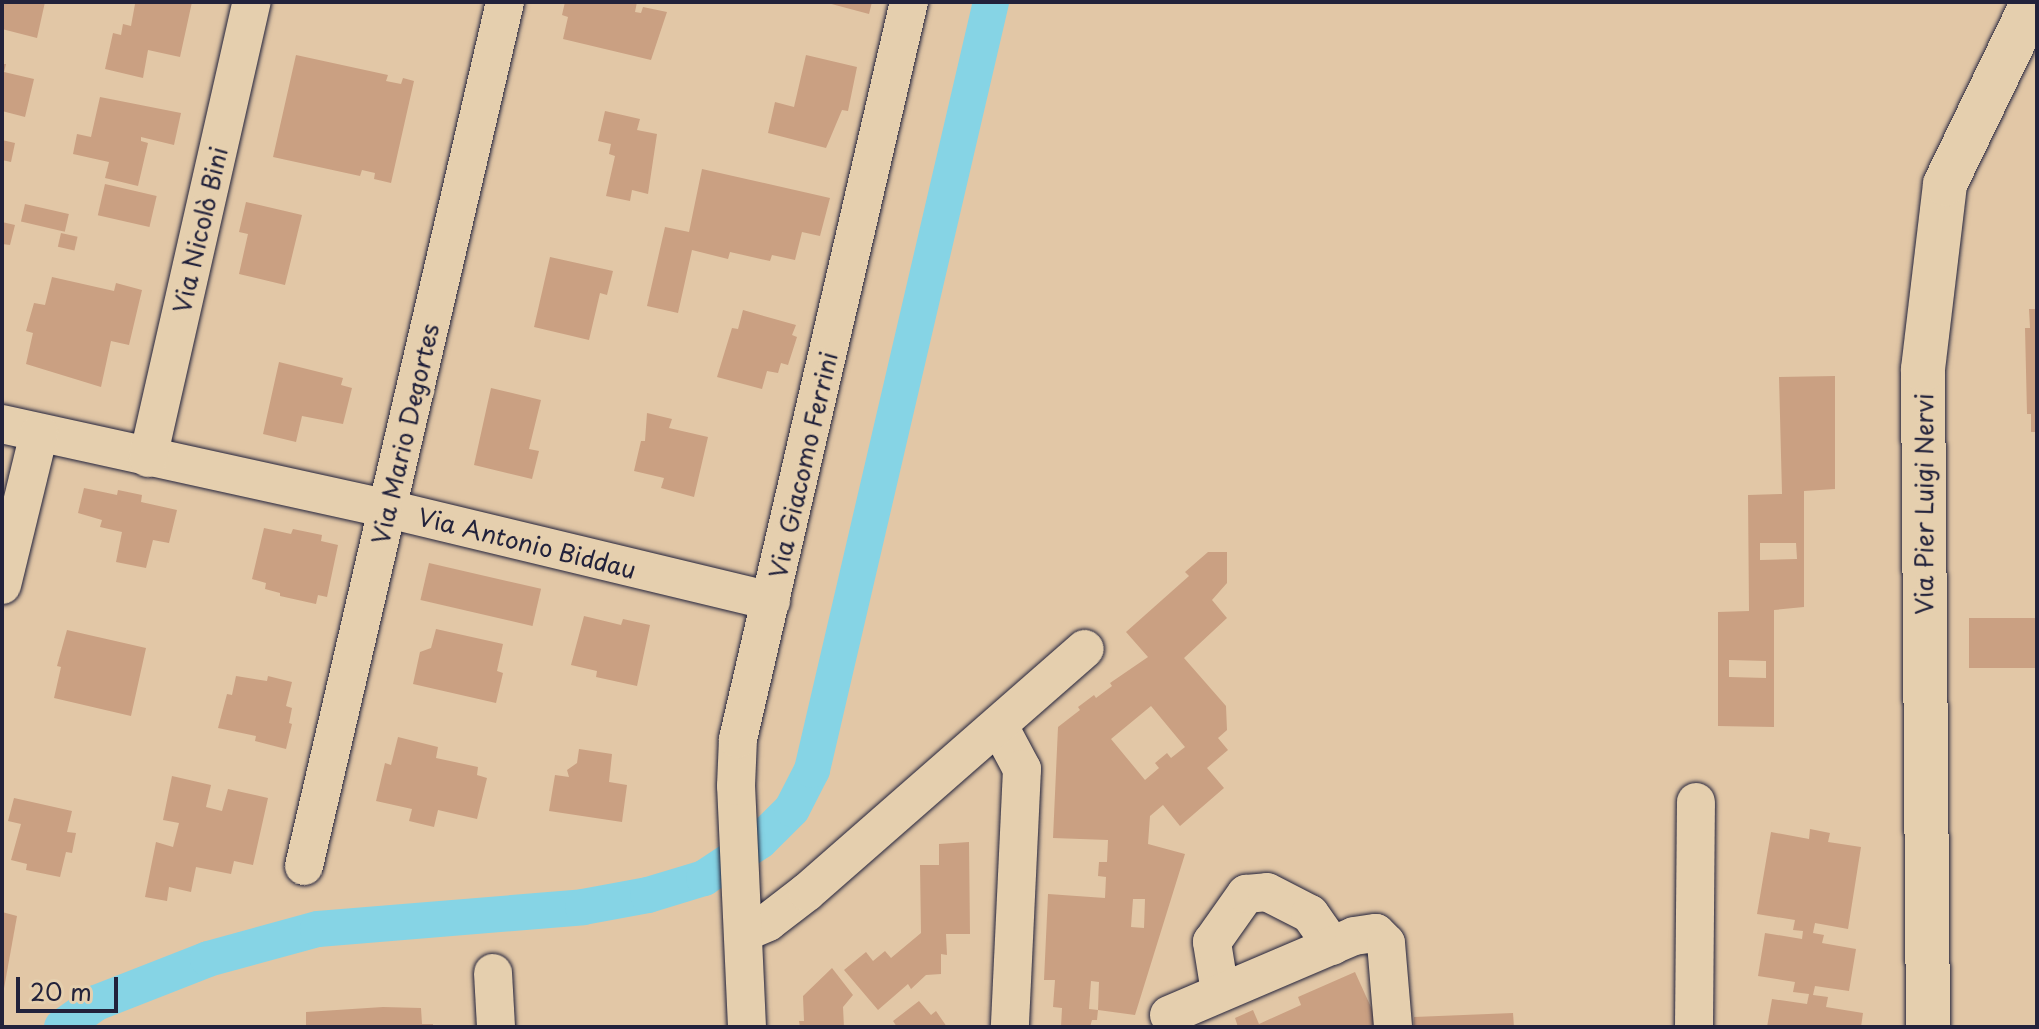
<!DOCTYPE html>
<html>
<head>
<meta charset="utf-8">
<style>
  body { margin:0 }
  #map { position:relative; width:2039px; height:1029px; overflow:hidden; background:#e2c7a6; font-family:"Playpen Sans",sans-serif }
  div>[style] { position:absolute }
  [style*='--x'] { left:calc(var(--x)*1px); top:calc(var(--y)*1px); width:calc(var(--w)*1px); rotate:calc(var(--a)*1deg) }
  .canal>* { height:36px; margin:-18px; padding:0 18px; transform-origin:18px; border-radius:18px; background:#86d4e5 }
  .building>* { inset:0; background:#caa082; transform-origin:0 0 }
  .roads { filter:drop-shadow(0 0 2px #22223b) drop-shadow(0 0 2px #22223b) }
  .minor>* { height:38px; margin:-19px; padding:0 19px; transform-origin:19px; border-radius:19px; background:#e5cfae }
  .tertiary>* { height:44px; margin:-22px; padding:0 22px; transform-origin:22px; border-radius:22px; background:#e5cfae }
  span { translate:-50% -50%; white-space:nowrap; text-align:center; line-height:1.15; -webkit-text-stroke:8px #e5cfae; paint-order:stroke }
  .street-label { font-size:24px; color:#22223b }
  .frame { position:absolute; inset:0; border:4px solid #22223b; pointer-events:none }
  .scale { position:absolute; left:16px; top:977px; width:102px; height:36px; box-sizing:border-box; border:4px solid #22223b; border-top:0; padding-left:10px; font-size:24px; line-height:28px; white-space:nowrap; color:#22223b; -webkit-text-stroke:6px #e5cfae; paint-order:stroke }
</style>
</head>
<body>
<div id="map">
  <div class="canal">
    <i style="--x:62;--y:1027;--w:42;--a:-35.2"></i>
    <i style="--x:96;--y:1003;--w:120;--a:-21.4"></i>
    <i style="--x:208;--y:959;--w:114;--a:-15.3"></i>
    <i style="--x:318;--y:929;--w:266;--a:-4.7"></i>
    <i style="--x:583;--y:907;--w:66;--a:-10.5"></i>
    <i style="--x:648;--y:895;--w:59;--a:-16.9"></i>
    <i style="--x:704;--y:878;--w:67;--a:-33.5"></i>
    <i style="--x:760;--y:841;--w:45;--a:-45"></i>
    <i style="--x:792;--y:809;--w:44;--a:-62.9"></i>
    <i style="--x:812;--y:770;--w:789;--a:-76.88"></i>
  </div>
  <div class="building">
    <i style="clip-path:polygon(2px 2px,45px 2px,37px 38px,2px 29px)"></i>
    <i style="clip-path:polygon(130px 2px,192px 2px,180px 57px,148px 50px,143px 78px,105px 69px,113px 33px,121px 35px,123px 24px,131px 26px,135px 4px)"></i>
    <i style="clip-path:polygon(565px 2px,637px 2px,635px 12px,641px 13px,643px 7px,667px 12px,651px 60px,563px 39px,568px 17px,562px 15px)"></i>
    <i style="clip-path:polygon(824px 2px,872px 2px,869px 14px)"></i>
    <i style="clip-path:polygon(296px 55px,388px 75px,386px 81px,401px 84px,403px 78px,414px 81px,391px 183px,374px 179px,375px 173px,362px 170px,360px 176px,273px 157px)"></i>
    <i style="clip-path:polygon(806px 55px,857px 67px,848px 111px,842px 110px,826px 148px,768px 133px,775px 102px,794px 107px)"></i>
    <i style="clip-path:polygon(2px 64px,6px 64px,4px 72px,34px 79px,25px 117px,2px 111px)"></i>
    <i style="clip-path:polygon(100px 97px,181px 113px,174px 145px,141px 137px,141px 141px,148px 143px,138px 186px,105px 178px,109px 162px,73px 154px,77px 134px,91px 137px)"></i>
    <i style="clip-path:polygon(605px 111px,640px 119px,637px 130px,657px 134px,648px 194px,632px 190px,630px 201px,606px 196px,615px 156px,609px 154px,611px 144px,598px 141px)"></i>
    <i style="clip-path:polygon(2px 140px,15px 143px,11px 162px,2px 160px)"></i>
    <i style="clip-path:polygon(702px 169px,830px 198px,820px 236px,802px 232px,795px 260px,772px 255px,770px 261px,730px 252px,728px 259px,692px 250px,678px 313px,647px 306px,665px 227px,689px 232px)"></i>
    <i style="left:105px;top:184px;width:53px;height:32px;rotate:13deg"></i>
    <i style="clip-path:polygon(246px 202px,302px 215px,285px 285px,239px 274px,248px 234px,239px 232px)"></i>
    <i style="left:25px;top:204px;width:45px;height:18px;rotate:13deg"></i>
    <i style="clip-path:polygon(2px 222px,15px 225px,10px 245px,2px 244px)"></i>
    <i style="left:61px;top:233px;width:17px;height:14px;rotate:13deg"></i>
    <i style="clip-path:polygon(550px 257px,613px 271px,607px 295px,600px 293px,589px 340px,534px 327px)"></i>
    <i style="clip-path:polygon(52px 277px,114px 291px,116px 283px,142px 290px,129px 345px,111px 341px,101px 387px,26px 364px,33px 333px,26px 331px,34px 303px,45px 305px)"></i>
    <i style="clip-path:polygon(2029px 309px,2037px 309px,2037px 432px,2031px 432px,2031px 414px,2027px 414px,2025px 328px,2030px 328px)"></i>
    <i style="clip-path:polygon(743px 310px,796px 325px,792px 335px,797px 337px,788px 365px,781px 363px,778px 373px,767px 371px,762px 389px,717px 377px,732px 328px,738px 329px)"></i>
    <i style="clip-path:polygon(279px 362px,343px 378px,341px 385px,352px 388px,343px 424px,302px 416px,296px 442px,263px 434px)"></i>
    <i style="clip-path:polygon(evenodd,1835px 376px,1835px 489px,1804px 491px,1804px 607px,1774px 610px,1774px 727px,1718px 726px,1718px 612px,1749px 611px,1748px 495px,1782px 494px,1779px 377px,1835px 376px,1760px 543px,1796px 543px,1797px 559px,1760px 560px,1760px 543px,1835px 376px,1729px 660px,1766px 661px,1766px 678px,1729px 677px,1729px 660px)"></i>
    <i style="clip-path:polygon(491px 388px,541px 400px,529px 449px,539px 451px,532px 479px,474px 465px)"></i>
    <i style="clip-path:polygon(647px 413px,672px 419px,669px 428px,708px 437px,694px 497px,661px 488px,664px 478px,634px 471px,641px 441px,645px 441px)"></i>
    <i style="clip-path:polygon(84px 488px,117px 495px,118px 490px,142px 495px,141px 502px,177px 510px,169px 543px,153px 540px,146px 568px,116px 562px,122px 532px,100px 527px,102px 520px,78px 513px)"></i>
    <i style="clip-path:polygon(264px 528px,291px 534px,293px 529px,322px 535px,321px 541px,338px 545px,327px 597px,318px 595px,316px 604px,280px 596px,280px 593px,265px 589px,266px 583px,252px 579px)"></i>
    <i style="clip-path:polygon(evenodd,1208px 552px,1227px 552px,1227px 583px,1212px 600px,1227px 618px,1184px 658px,1226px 706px,1227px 730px,1218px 738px,1228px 750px,1207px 768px,1224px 788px,1180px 826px,1163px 805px,1150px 816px,1148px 844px,1185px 854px,1135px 1015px,1098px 1010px,1097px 1020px,1092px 1020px,1090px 1027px,1061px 1027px,1062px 1008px,1053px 1007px,1055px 980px,1044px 980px,1048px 894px,1105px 898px,1106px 877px,1098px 876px,1099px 862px,1107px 862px,1108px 840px,1053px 838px,1058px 727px,1080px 710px,1078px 707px,1094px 695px,1096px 698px,1112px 686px,1110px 683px,1148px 657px,1126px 632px,1189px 576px,1185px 572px,1208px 552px,1151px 706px,1185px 747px,1171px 758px,1167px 753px,1155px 763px,1159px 768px,1145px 780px,1111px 739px,1151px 706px,1208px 552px,1133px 899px,1145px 899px,1144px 928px,1131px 927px,1133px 899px,1208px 552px,1091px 981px,1099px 982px,1098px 1010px,1089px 1009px,1091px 981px)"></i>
    <i style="left:429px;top:563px;width:115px;height:38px;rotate:13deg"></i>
    <i style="clip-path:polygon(584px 616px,621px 625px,623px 619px,650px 625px,637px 686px,596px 677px,597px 671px,571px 665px)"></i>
    <i style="left:2037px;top:618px;width:50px;height:68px;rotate:90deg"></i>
    <i style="clip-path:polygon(436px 629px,503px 644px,497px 671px,503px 673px,496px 703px,413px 684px,420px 652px,431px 648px)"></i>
    <i style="clip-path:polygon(67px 630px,146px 648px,131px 716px,54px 698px,61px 667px,57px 666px)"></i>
    <i style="clip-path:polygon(236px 676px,267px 681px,268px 676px,292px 682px,286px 706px,292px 708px,289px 723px,292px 724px,286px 749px,255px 741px,256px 736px,218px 728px,227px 694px,232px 695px)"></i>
    <i style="clip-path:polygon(398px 737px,438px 747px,436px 758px,478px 767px,477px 775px,487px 778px,477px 819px,438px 810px,434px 827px,409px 821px,412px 809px,376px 801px,385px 763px,391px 765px)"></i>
    <i style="clip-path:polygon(579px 749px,612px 754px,609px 782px,627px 785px,622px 822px,549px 811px,555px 775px,569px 777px,567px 770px,577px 763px)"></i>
    <i style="clip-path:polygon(172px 776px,211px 785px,206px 807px,222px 811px,228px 789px,268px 798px,253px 865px,234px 861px,231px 874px,196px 867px,191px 892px,169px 887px,167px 901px,145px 897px,156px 842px,173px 847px,179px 823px,163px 820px)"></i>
    <i style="clip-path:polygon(14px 798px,72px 811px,67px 832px,76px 833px,72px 853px,66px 852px,60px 877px,26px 870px,27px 864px,11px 860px,21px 824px,8px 821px)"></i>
    <i style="clip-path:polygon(1810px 829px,1830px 833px,1828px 842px,1861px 847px,1848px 929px,1815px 923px,1813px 933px,1824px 935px,1822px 943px,1856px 949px,1849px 991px,1815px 986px,1813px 995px,1828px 997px,1826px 1007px,1863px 1013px,1861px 1027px,1767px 1027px,1772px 999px,1807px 1004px,1809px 994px,1793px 992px,1795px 982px,1758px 976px,1765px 933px,1802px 939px,1803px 931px,1793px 930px,1795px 920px,1757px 914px,1771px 832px,1809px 839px)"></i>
    <i style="clip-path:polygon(969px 842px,970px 934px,946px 934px,947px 955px,941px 954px,941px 974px,926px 975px,911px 989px,908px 984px,878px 1010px,844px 970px,866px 952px,873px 961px,885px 951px,891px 958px,921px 933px,920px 865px,939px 865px,939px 844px)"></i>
    <i style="clip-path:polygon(2px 912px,17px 916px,3px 994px,2px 994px)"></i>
    <i style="clip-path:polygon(832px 968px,853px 995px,843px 1007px,844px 1027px,800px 1027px,799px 1021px,804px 1021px,803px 996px)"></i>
    <i style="clip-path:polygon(1355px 972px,1380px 1027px,1238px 1027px,1235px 1018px,1253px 1010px,1259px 1024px,1301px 1005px,1298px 997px)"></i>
    <i style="clip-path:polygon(919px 1001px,931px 1015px,936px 1011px,947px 1027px,897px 1027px,893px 1021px)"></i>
    <i style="clip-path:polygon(383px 1007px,421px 1008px,422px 1024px,433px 1024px,433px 1027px,306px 1027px,306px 1012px)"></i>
    <i style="clip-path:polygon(1513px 1013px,1514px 1027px,1414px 1027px,1414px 1017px)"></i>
  </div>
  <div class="roads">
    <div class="minor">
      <i style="--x:2;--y:424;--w:395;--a:12.4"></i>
      <i style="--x:388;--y:509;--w:394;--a:13.5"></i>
      <i style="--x:148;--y:458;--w:468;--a:-77.2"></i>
      <i style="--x:2;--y:585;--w:156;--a:-76.3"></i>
      <i style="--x:999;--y:726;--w:49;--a:61.9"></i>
      <i style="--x:1022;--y:769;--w:258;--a:92.7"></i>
      <i style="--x:304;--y:866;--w:887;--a:-76.9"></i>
      <i style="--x:745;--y:932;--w:25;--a:-23"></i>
      <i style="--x:768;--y:922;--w:49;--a:-37.6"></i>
      <i style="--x:807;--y:892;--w:369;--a:-41.2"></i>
      <i style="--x:493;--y:973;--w:54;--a:86.8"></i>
      <i style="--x:1220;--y:992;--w:51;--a:-99.1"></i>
      <i style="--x:1212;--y:942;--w:59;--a:-54.7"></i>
      <i style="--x:1246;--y:894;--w:21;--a:-5"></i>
      <i style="--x:1267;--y:892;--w:48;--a:27.1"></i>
      <i style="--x:1310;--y:914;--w:39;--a:55"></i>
      <i style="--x:1169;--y:1015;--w:201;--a:-23.1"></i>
      <i style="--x:1354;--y:936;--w:22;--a:-8"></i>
      <i style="--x:1376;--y:933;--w:14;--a:45"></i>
      <i style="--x:1386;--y:943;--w:84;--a:85.2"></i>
      <i style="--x:747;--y:1027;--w:241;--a:-92.6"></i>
      <i style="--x:736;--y:786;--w:47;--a:-87.6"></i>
      <i style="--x:738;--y:739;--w:757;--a:-76.94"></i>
      <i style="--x:1694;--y:1027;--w:225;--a:-89.5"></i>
    </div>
    <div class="tertiary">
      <i style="--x:1928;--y:1027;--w:658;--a:-90.44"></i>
      <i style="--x:1923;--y:369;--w:186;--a:-83.2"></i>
      <i style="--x:1945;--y:184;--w:202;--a:-64.2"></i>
    </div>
  </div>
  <div class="street-label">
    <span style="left:200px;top:230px;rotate:-77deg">Via Nicolò Bini</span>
    <span style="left:405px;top:434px;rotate:-77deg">Via Mario Degortes</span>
    <span style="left:803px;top:465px;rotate:-77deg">Via Giacomo Ferrini</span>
    <span style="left:1924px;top:504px;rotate:-90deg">Via Pier Luigi Nervi</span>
    <span style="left:527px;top:543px;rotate:14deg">Via Antonio Biddau</span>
  </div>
  <div class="frame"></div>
  <div class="scale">20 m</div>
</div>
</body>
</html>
